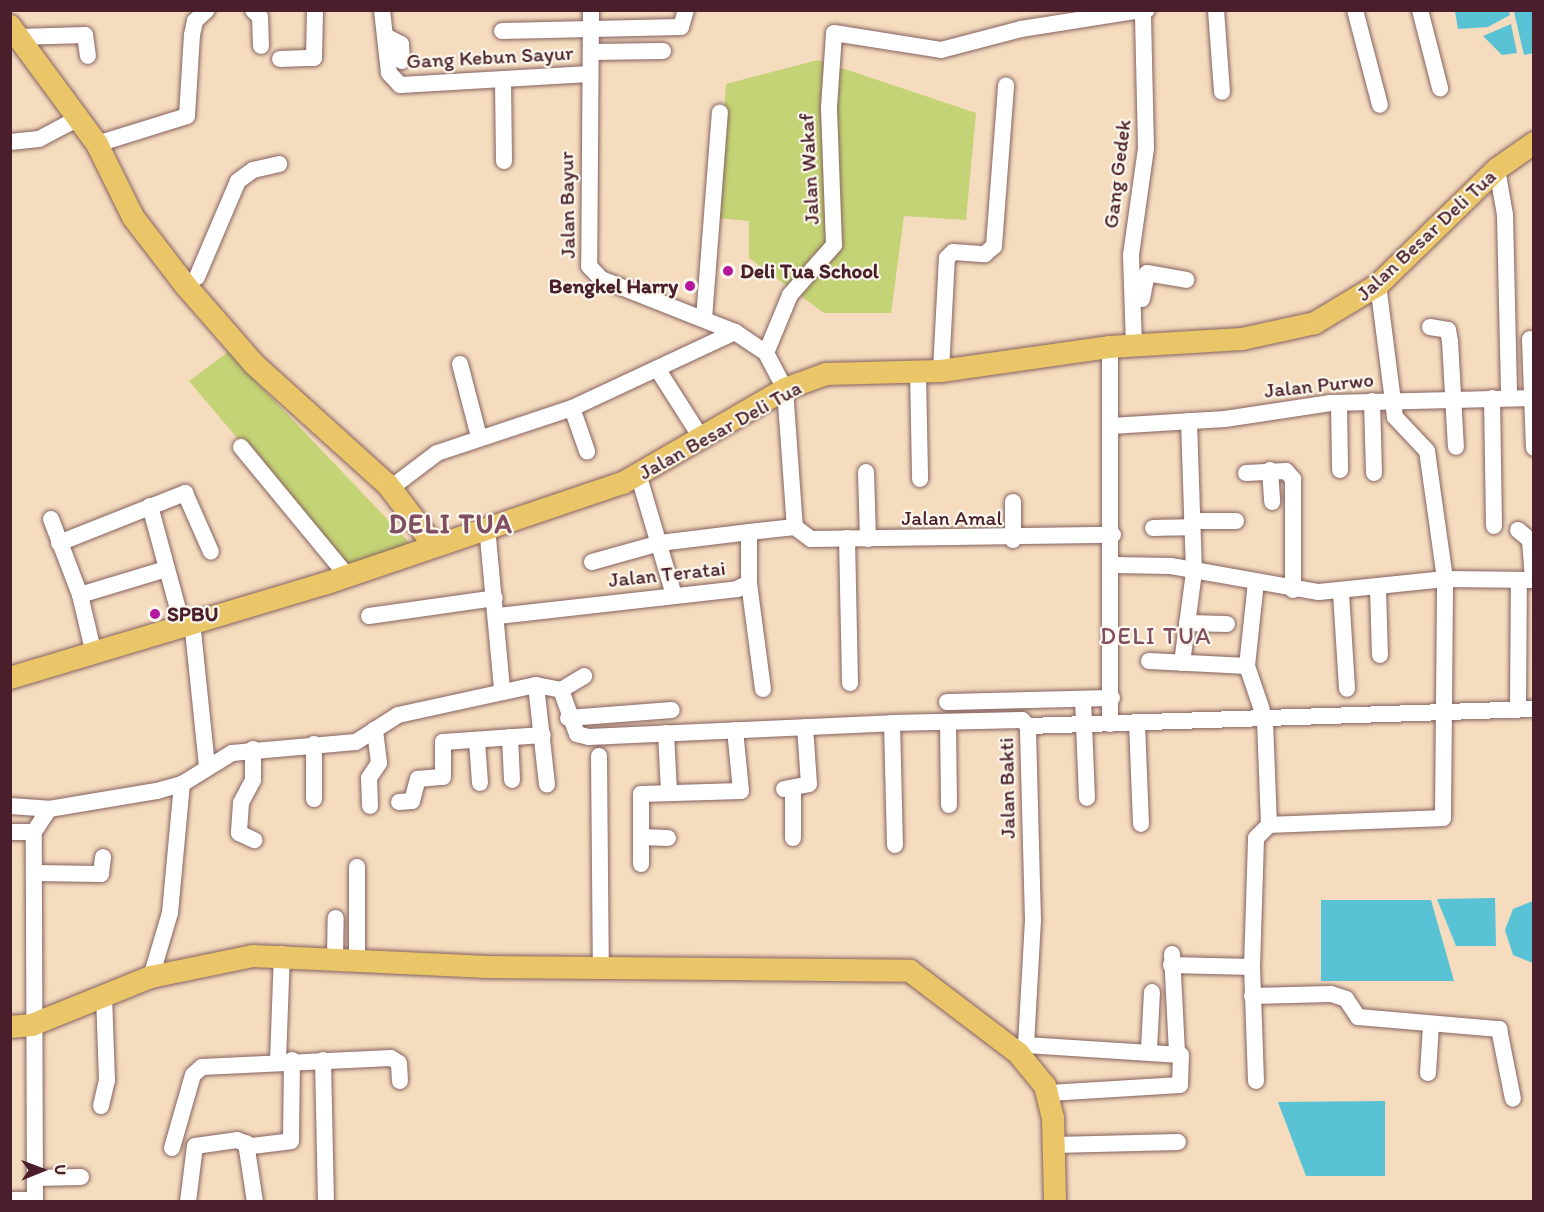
<!DOCTYPE html>
<html>
<head>
<meta charset="utf-8">
<style>
  body { margin:0 }
  #map { position:relative; width:1544px; height:1212px; overflow:hidden; background:#f5dcbf; font-family:Itim,sans-serif }
  div>[style] { position:absolute }
  [style*='--x'] { left:calc(var(--x)*1px); top:calc(var(--y)*1px); width:calc(var(--w)*1px); rotate:calc(var(--a)*1deg) }
  .green>* { inset:0; background:#c4d375 }
  .water>* { inset:0; background:#59c2d5 }
  .roads { filter:drop-shadow(0 0 2px #86615f) drop-shadow(0 0 2px #86615f) }
  .minor>* { height:16px; margin:-8px; padding:0 8px; transform-origin:8px; border-radius:8px; background:#fff }
  .major>* { height:22px; margin:-11px; padding:0 11px; transform-origin:11px; border-radius:11px; background:#ebc669 }
  .dots>* { width:16px; height:16px; translate:-50% -50%; box-sizing:border-box; border:3px solid #fbf7ec; border-radius:50% }
  span { translate:-50% -50%; white-space:nowrap; text-align:center; line-height:1.15; -webkit-text-stroke:4.5px #fbf7ec; paint-order:stroke }
  .street-label { font-size:21px; color:#4a1f2b }
  .poi-label { font-size:21px; color:#4a1f2b; font-weight:700 }
  .left { translate:0 -50%; text-align:left }
  .right { translate:-100% -50%; text-align:right }
  .quarter-label { font-size:24px; color:#7f4e61; letter-spacing:1.5px }
  .district-label { font-size:27px; color:#7f4e61; font-weight:700; letter-spacing:1.5px }
  .frame { position:absolute; inset:0; border:12px solid #4a1f2b; pointer-events:none }
  .north { position:absolute; left:12px; top:1140px; width:60px; height:60px; -webkit-text-stroke:4px #fbf7ec; paint-order:stroke; rotate:89deg; font-size:16px; font-weight:700; line-height:24px; text-align:center; color:#4a1f2b }
  .north::after { content:''; display:block; margin:auto; width:21px; height:27px; background:#4a1f2b; clip-path:polygon(50% 0,100% 100%,50% 72%,0 100%) }
</style>
</head>
<body>
<div id="map">
  <div class="green">
    <i style="clip-path:polygon(818px 60px,976px 113px,966px 220px,904px 216px,891px 313px,824px 313px,749px 258px,749px 221px,717px 218px,726px 84px)"></i>
    <i style="clip-path:polygon(228px 352px,410px 543px,349px 570px,189px 381px)"></i>
  </div>
  <div class="water">
    <i style="clip-path:polygon(1455px 11px,1509px 11px,1510px 15px,1488px 27px,1458px 29px)"></i>
    <i style="clip-path:polygon(1534px 11px,1533px 53px,1524px 55px,1514px 12px)"></i>
    <i style="clip-path:polygon(1511px 24px,1517px 53px,1502px 55px,1483px 36px)"></i>
    <i style="clip-path:polygon(1495px 898px,1496px 946px,1456px 946px,1437px 899px)"></i>
    <i style="clip-path:polygon(1321px 900px,1431px 900px,1454px 981px,1321px 981px)"></i>
    <i style="clip-path:polygon(1533px 901px,1534px 901px,1533px 963px,1513px 955px,1505px 930px,1513px 909px)"></i>
    <i style="clip-path:polygon(1385px 1101px,1385px 1176px,1306px 1176px,1278px 1102px)"></i>
  </div>
  <div class="roads">
    <div class="minor">
      <i style="--x:253;--y:10;--w:10;--a:45"></i>
      <i style="--x:260;--y:17;--w:29;--a:88"></i>
      <i style="--x:382;--y:10;--w:63;--a:83.7"></i>
      <i style="--x:389;--y:73;--w:16;--a:47"></i>
      <i style="--x:400;--y:85;--w:190;--a:-3.3"></i>
      <i style="--x:591;--y:10;--w:256;--a:90.4"></i>
      <i style="--x:589;--y:266;--w:18;--a:47"></i>
      <i style="--x:601;--y:279;--w:144;--a:21.6"></i>
      <i style="--x:735;--y:332;--w:37;--a:34"></i>
      <i style="--x:766;--y:353;--w:41;--a:62.2"></i>
      <i style="--x:785;--y:389;--w:138;--a:85.9"></i>
      <i style="--x:1216;--y:10;--w:82;--a:85.8"></i>
      <i style="--x:1355;--y:10;--w:98;--a:75.3"></i>
      <i style="--x:1420;--y:10;--w:81;--a:75.6"></i>
      <i style="--x:502;--y:31;--w:179;--a:-1.3"></i>
      <i style="--x:681;--y:27;--w:18;--a:-74"></i>
      <i style="--x:385;--y:36;--w:18;--a:27"></i>
      <i style="--x:401;--y:44;--w:17;--a:87"></i>
      <i style="--x:19;--y:37;--w:66;--a:-1.7"></i>
      <i style="--x:85;--y:35;--w:21;--a:82"></i>
      <i style="--x:591;--y:52;--w:72;--a:-0.8"></i>
      <i style="--x:280;--y:59;--w:34;--a:-2"></i>
      <i style="--x:314;--y:58;--w:48;--a:-88.8"></i>
      <i style="--x:503;--y:80;--w:81;--a:89.3"></i>
      <i style="--x:10;--y:142;--w:29;--a:-6"></i>
      <i style="--x:39;--y:139;--w:43;--a:-27.8"></i>
      <i style="--x:97;--y:144;--w:94;--a:-17.3"></i>
      <i style="--x:187;--y:116;--w:81;--a:-86.5"></i>
      <i style="--x:192;--y:35;--w:14;--a:-78"></i>
      <i style="--x:195;--y:21;--w:16;--a:-43"></i>
      <i style="--x:1497;--y:169;--w:47;--a:80.1"></i>
      <i style="--x:1505;--y:215;--w:183;--a:88.7"></i>
      <i style="--x:197;--y:277;--w:104;--a:-66.9"></i>
      <i style="--x:238;--y:181;--w:19;--a:-36"></i>
      <i style="--x:253;--y:170;--w:27;--a:-13"></i>
      <i style="--x:1142;--y:299;--w:26;--a:-79"></i>
      <i style="--x:1147;--y:273;--w:40;--a:10"></i>
      <i style="--x:704;--y:319;--w:207;--a:-85.6"></i>
      <i style="--x:1430;--y:327;--w:18;--a:9"></i>
      <i style="--x:1448;--y:330;--w:11;--a:80"></i>
      <i style="--x:1450;--y:341;--w:106;--a:86.8"></i>
      <i style="--x:1530;--y:339;--w:109;--a:87.9"></i>
      <i style="--x:1134;--y:346;--w:91;--a:-91.9"></i>
      <i style="--x:1131;--y:255;--w:108;--a:-82"></i>
      <i style="--x:1146;--y:148;--w:136;--a:-91.3"></i>
      <i style="--x:1143;--y:12;--w:4;--a:-27"></i>
      <i style="--x:766;--y:353;--w:63;--a:-67.5"></i>
      <i style="--x:790;--y:295;--w:67;--a:-48.7"></i>
      <i style="--x:834;--y:245;--w:138;--a:-92.1"></i>
      <i style="--x:829;--y:107;--w:74;--a:-86.1"></i>
      <i style="--x:834;--y:33;--w:108;--a:9"></i>
      <i style="--x:941;--y:50;--w:83;--a:-14.7"></i>
      <i style="--x:1021;--y:29;--w:123;--a:-8.9"></i>
      <i style="--x:460;--y:364;--w:75;--a:75.4"></i>
      <i style="--x:658;--y:370;--w:82;--a:57.5"></i>
      <i style="--x:918;--y:371;--w:108;--a:88.9"></i>
      <i style="--x:941;--y:371;--w:113;--a:-87"></i>
      <i style="--x:947;--y:258;--w:8;--a:-45"></i>
      <i style="--x:953;--y:252;--w:32;--a:4"></i>
      <i style="--x:985;--y:254;--w:12;--a:-42"></i>
      <i style="--x:994;--y:246;--w:161;--a:-85.7"></i>
      <i style="--x:1492;--y:398;--w:128;--a:89.1"></i>
      <i style="--x:1372;--y:401;--w:72;--a:88.4"></i>
      <i style="--x:1339;--y:403;--w:67;--a:89.1"></i>
      <i style="--x:572;--y:408;--w:46;--a:70.8"></i>
      <i style="--x:1111;--y:426;--w:114;--a:-3.5"></i>
      <i style="--x:1225;--y:419;--w:107;--a:-8.6"></i>
      <i style="--x:1331;--y:403;--w:203;--a:-1.4"></i>
      <i style="--x:241;--y:447;--w:168;--a:50.5"></i>
      <i style="--x:1270;--y:470;--w:32;--a:86"></i>
      <i style="--x:866;--y:472;--w:67;--a:88.3"></i>
      <i style="--x:1246;--y:473;--w:40;--a:-2.9"></i>
      <i style="--x:1286;--y:471;--w:11;--a:49"></i>
      <i style="--x:1293;--y:479;--w:111;--a:90"></i>
      <i style="--x:639;--y:477;--w:123;--a:73.5"></i>
      <i style="--x:400;--y:481;--w:46;--a:-37.1"></i>
      <i style="--x:437;--y:453;--w:142;--a:-18.4"></i>
      <i style="--x:572;--y:408;--w:180;--a:-25"></i>
      <i style="--x:1013;--y:502;--w:38;--a:90"></i>
      <i style="--x:150;--y:506;--w:122;--a:74.8"></i>
      <i style="--x:51;--y:519;--w:81;--a:69.1"></i>
      <i style="--x:80;--y:595;--w:90;--a:-16.8"></i>
      <i style="--x:1192;--y:521;--w:44;--a:0"></i>
      <i style="--x:487;--y:527;--w:162;--a:84.7"></i>
      <i style="--x:795;--y:527;--w:20;--a:37"></i>
      <i style="--x:811;--y:539;--w:302;--a:-0.8"></i>
      <i style="--x:1153;--y:528;--w:39;--a:-1"></i>
      <i style="--x:1518;--y:530;--w:16;--a:40"></i>
      <i style="--x:1530;--y:540;--w:40;--a:85.7"></i>
      <i style="--x:847;--y:538;--w:145;--a:88.8"></i>
      <i style="--x:59;--y:543;--w:136;--a:-21.6"></i>
      <i style="--x:185;--y:493;--w:64;--a:66.2"></i>
      <i style="--x:592;--y:562;--w:71;--a:-15.6"></i>
      <i style="--x:660;--y:543;--w:90;--a:-7"></i>
      <i style="--x:1114;--y:565;--w:57;--a:1"></i>
      <i style="--x:1171;--y:566;--w:150;--a:10"></i>
      <i style="--x:1319;--y:592;--w:127;--a:-5.9"></i>
      <i style="--x:1445;--y:579;--w:89;--a:0.6"></i>
      <i style="--x:749;--y:583;--w:107;--a:82.5"></i>
      <i style="--x:1378;--y:589;--w:66;--a:88.3"></i>
      <i style="--x:1341;--y:593;--w:96;--a:86.4"></i>
      <i style="--x:80;--y:595;--w:61;--a:76.7"></i>
      <i style="--x:369;--y:616;--w:127;--a:-8.1"></i>
      <i style="--x:498;--y:616;--w:241;--a:-6.4"></i>
      <i style="--x:737;--y:589;--w:13;--a:-27"></i>
      <i style="--x:749;--y:583;--w:51;--a:-90"></i>
      <i style="--x:749;--y:532;--w:46;--a:-6.2"></i>
      <i style="--x:192;--y:621;--w:147;--a:84.1"></i>
      <i style="--x:1187;--y:623;--w:40;--a:1.4"></i>
      <i style="--x:1149;--y:661;--w:98;--a:2.9"></i>
      <i style="--x:1247;--y:666;--w:46;--a:71.2"></i>
      <i style="--x:1182;--y:663;--w:92;--a:-82.5"></i>
      <i style="--x:1194;--y:572;--w:151;--a:-91.9"></i>
      <i style="--x:1247;--y:666;--w:84;--a:-83.9"></i>
      <i style="--x:536;--y:685;--w:100;--a:83.7"></i>
      <i style="--x:561;--y:690;--w:27;--a:-31"></i>
      <i style="--x:1083;--y:699;--w:99;--a:87.7"></i>
      <i style="--x:947;--y:702;--w:165;--a:-1.4"></i>
      <i style="--x:1518;--y:709;--w:128;--a:-89.6"></i>
      <i style="--x:568;--y:718;--w:104;--a:-4.4"></i>
      <i style="--x:892;--y:723;--w:122;--a:88.6"></i>
      <i style="--x:948;--y:723;--w:82;--a:89.3"></i>
      <i style="--x:1110;--y:724;--w:377;--a:-90"></i>
      <i style="--x:1137;--y:724;--w:100;--a:87.7"></i>
      <i style="--x:666;--y:733;--w:60;--a:87.1"></i>
      <i style="--x:510;--y:737;--w:43;--a:87.3"></i>
      <i style="--x:477;--y:741;--w:42;--a:85.9"></i>
      <i style="--x:314;--y:744;--w:55;--a:90"></i>
      <i style="--x:253;--y:749;--w:31;--a:90"></i>
      <i style="--x:253;--y:780;--w:26;--a:118"></i>
      <i style="--x:241;--y:803;--w:30;--a:94"></i>
      <i style="--x:239;--y:833;--w:17;--a:25"></i>
      <i style="--x:599;--y:756;--w:212;--a:89.5"></i>
      <i style="--x:784;--y:789;--w:25;--a:-11"></i>
      <i style="--x:809;--y:784;--w:57;--a:-94"></i>
      <i style="--x:793;--y:789;--w:49;--a:90"></i>
      <i style="--x:399;--y:802;--w:13;--a:-4"></i>
      <i style="--x:412;--y:801;--w:23;--a:-75"></i>
      <i style="--x:418;--y:779;--w:25;--a:-5"></i>
      <i style="--x:443;--y:777;--w:35;--a:-90"></i>
      <i style="--x:443;--y:742;--w:100;--a:-4"></i>
      <i style="--x:10;--y:806;--w:39;--a:4"></i>
      <i style="--x:49;--y:809;--w:109;--a:-9.5"></i>
      <i style="--x:157;--y:791;--w:26;--a:-16"></i>
      <i style="--x:182;--y:784;--w:59;--a:-31.8"></i>
      <i style="--x:232;--y:753;--w:124;--a:-5.1"></i>
      <i style="--x:356;--y:742;--w:50;--a:-32.7"></i>
      <i style="--x:398;--y:715;--w:141;--a:-12.3"></i>
      <i style="--x:536;--y:685;--w:25;--a:11"></i>
      <i style="--x:561;--y:690;--w:47;--a:70"></i>
      <i style="--x:577;--y:734;--w:12;--a:14"></i>
      <i style="--x:589;--y:737;--w:303;--a:-2.6"></i>
      <i style="--x:892;--y:723;--w:130;--a:-1.3"></i>
      <i style="--x:1022;--y:720;--w:8;--a:45"></i>
      <i style="--x:370;--y:806;--w:28;--a:-92"></i>
      <i style="--x:369;--y:778;--w:18;--a:-56"></i>
      <i style="--x:379;--y:763;--w:34;--a:-97"></i>
      <i style="--x:1269;--y:825;--w:174;--a:-2.3"></i>
      <i style="--x:1443;--y:818;--w:239;--a:-89.5"></i>
      <i style="--x:1445;--y:579;--w:129;--a:-98"></i>
      <i style="--x:1427;--y:451;--w:47;--a:-133.3"></i>
      <i style="--x:1395;--y:417;--w:133;--a:-97.3"></i>
      <i style="--x:10;--y:832;--w:24;--a:0"></i>
      <i style="--x:641;--y:837;--w:27;--a:2"></i>
      <i style="--x:641;--y:864;--w:70;--a:-90"></i>
      <i style="--x:641;--y:794;--w:100;--a:-1.7"></i>
      <i style="--x:741;--y:791;--w:61;--a:-95.6"></i>
      <i style="--x:35;--y:873;--w:66;--a:0.9"></i>
      <i style="--x:101;--y:874;--w:17;--a:-83"></i>
      <i style="--x:1172;--y:954;--w:98;--a:87.1"></i>
      <i style="--x:335;--y:957;--w:39;--a:-89"></i>
      <i style="--x:357;--y:957;--w:90;--a:-90"></i>
      <i style="--x:1171;--y:965;--w:81;--a:1.4"></i>
      <i style="--x:151;--y:977;--w:67;--a:-73.5"></i>
      <i style="--x:170;--y:913;--w:130;--a:-84.7"></i>
      <i style="--x:1252;--y:996;--w:79;--a:-1.5"></i>
      <i style="--x:1331;--y:994;--w:16;--a:18"></i>
      <i style="--x:1346;--y:999;--w:22;--a:56"></i>
      <i style="--x:1358;--y:1017;--w:142;--a:4.9"></i>
      <i style="--x:1499;--y:1029;--w:71;--a:78.7"></i>
      <i style="--x:1026;--y:1045;--w:155;--a:3.7"></i>
      <i style="--x:1181;--y:1055;--w:30;--a:92"></i>
      <i style="--x:1180;--y:1085;--w:131;--a:176.5"></i>
      <i style="--x:1149;--y:1049;--w:57;--a:-87"></i>
      <i style="--x:1018;--y:1053;--w:11;--a:-45"></i>
      <i style="--x:1026;--y:1045;--w:124;--a:-86.8"></i>
      <i style="--x:1033;--y:921;--w:195;--a:-91.5"></i>
      <i style="--x:1028;--y:726;--w:506;--a:-1.92"></i>
      <i style="--x:323;--y:1060;--w:142;--a:88.8"></i>
      <i style="--x:278;--y:1061;--w:107;--a:-87.9"></i>
      <i style="--x:1428;--y:1073;--w:48;--a:-86.4"></i>
      <i style="--x:1256;--y:1081;--w:114;--a:-92"></i>
      <i style="--x:1252;--y:967;--w:129;--a:-88.2"></i>
      <i style="--x:1256;--y:838;--w:18;--a:-45"></i>
      <i style="--x:1269;--y:825;--w:105;--a:-92.2"></i>
      <i style="--x:101;--y:1106;--w:26;--a:-77"></i>
      <i style="--x:107;--y:1081;--w:84;--a:-92"></i>
      <i style="--x:246;--y:1143;--w:60;--a:81.3"></i>
      <i style="--x:1054;--y:1145;--w:124;--a:-1.4"></i>
      <i style="--x:172;--y:1148;--w:76;--a:-74"></i>
      <i style="--x:193;--y:1075;--w:12;--a:-42"></i>
      <i style="--x:202;--y:1067;--w:189;--a:-2.7"></i>
      <i style="--x:391;--y:1058;--w:9;--a:32"></i>
      <i style="--x:399;--y:1063;--w:18;--a:87"></i>
      <i style="--x:35;--y:1178;--w:46;--a:-1.2"></i>
      <i style="--x:10;--y:1200;--w:25;--a:0"></i>
      <i style="--x:35;--y:1202;--w:370;--a:-90.2"></i>
      <i style="--x:34;--y:832;--w:27;--a:-57"></i>
      <i style="--x:188;--y:1202;--w:56;--a:-82.9"></i>
      <i style="--x:195;--y:1146;--w:42;--a:-8.1"></i>
      <i style="--x:237;--y:1140;--w:16;--a:22"></i>
      <i style="--x:252;--y:1146;--w:39;--a:-7"></i>
      <i style="--x:291;--y:1141;--w:81;--a:-89.3"></i>
    </div>
    <div class="major">
      <i style="--x:10;--y:26;--w:147;--a:53.6"></i>
      <i style="--x:97;--y:144;--w:81;--a:63.7"></i>
      <i style="--x:133;--y:217;--w:87;--a:52.5"></i>
      <i style="--x:186;--y:286;--w:105;--a:48.9"></i>
      <i style="--x:255;--y:365;--w:179;--a:42.1"></i>
      <i style="--x:388;--y:485;--w:74;--a:52.7"></i>
      <i style="--x:10;--y:678;--w:331;--a:-16.7"></i>
      <i style="--x:327;--y:583;--w:312;--a:-18.7"></i>
      <i style="--x:623;--y:483;--w:187;--a:-30.1"></i>
      <i style="--x:785;--y:389;--w:44;--a:-20.1"></i>
      <i style="--x:826;--y:374;--w:115;--a:-1.5"></i>
      <i style="--x:941;--y:371;--w:171;--a:-8.1"></i>
      <i style="--x:1110;--y:347;--w:132;--a:-3.5"></i>
      <i style="--x:1242;--y:339;--w:75;--a:-12.4"></i>
      <i style="--x:1315;--y:323;--w:74;--a:-31.1"></i>
      <i style="--x:1378;--y:285;--w:166;--a:-44.3"></i>
      <i style="--x:1497;--y:169;--w:45;--a:-35.1"></i>
      <i style="--x:10;--y:1027;--w:22;--a:-5"></i>
      <i style="--x:32;--y:1025;--w:128;--a:-22"></i>
      <i style="--x:151;--y:977;--w:104;--a:-11.6"></i>
      <i style="--x:253;--y:956;--w:230;--a:2.7"></i>
      <i style="--x:483;--y:967;--w:427;--a:0.5"></i>
      <i style="--x:910;--y:971;--w:136;--a:37.2"></i>
      <i style="--x:1018;--y:1053;--w:43;--a:50.7"></i>
      <i style="--x:1045;--y:1086;--w:33;--a:76"></i>
      <i style="--x:1053;--y:1118;--w:84;--a:88.6"></i>
    </div>
  </div>
  <div class="dots">
    <i style="left:728px;top:271px;background:#b5179e"></i>
    <i style="left:690px;top:286px;background:#b5179e"></i>
    <i style="left:155px;top:614px;background:#b5179e"></i>
  </div>
  <div class="street-label">
    <span style="left:490px;top:57px;rotate:-3deg">Gang Kebun Sayur</span>
    <span style="left:809px;top:169px;rotate:-93deg">Jalan Wakaf</span>
    <span style="left:1117px;top:174px;rotate:-83deg">Gang Gedek</span>
    <span style="left:567px;top:205px;rotate:-91deg">Jalan Bayur</span>
    <span style="left:1426px;top:235px;rotate:-43deg">Jalan Besar Deli Tua</span>
    <span style="left:1319px;top:385px;rotate:-6deg">Jalan Purwo</span>
    <span style="left:720px;top:430px;rotate:-29deg">Jalan Besar Deli Tua</span>
    <span style="left:952px;top:518px">Jalan Amal</span>
    <span style="left:667px;top:574px;rotate:-6deg">Jalan Teratai</span>
    <span style="left:1007px;top:788px;rotate:-91deg">Jalan Bakti</span>
  </div>
  <div class="poi-label">
    <span class="left" style="left:740px;top:271px">Deli Tua School</span>
    <span class="right" style="left:678px;top:286px">Bengkel Harry</span>
    <span class="left" style="left:167px;top:614px">SPBU</span>
  </div>
  <div class="quarter-label">
    <span style="left:1156px;top:636px">DELI TUA</span>
  </div>
  <div class="district-label">
    <span style="left:451px;top:524px">DELI TUA</span>
  </div>
  <div class="frame"></div>
  <div class="north">U</div>
</div>
</body>
</html>
